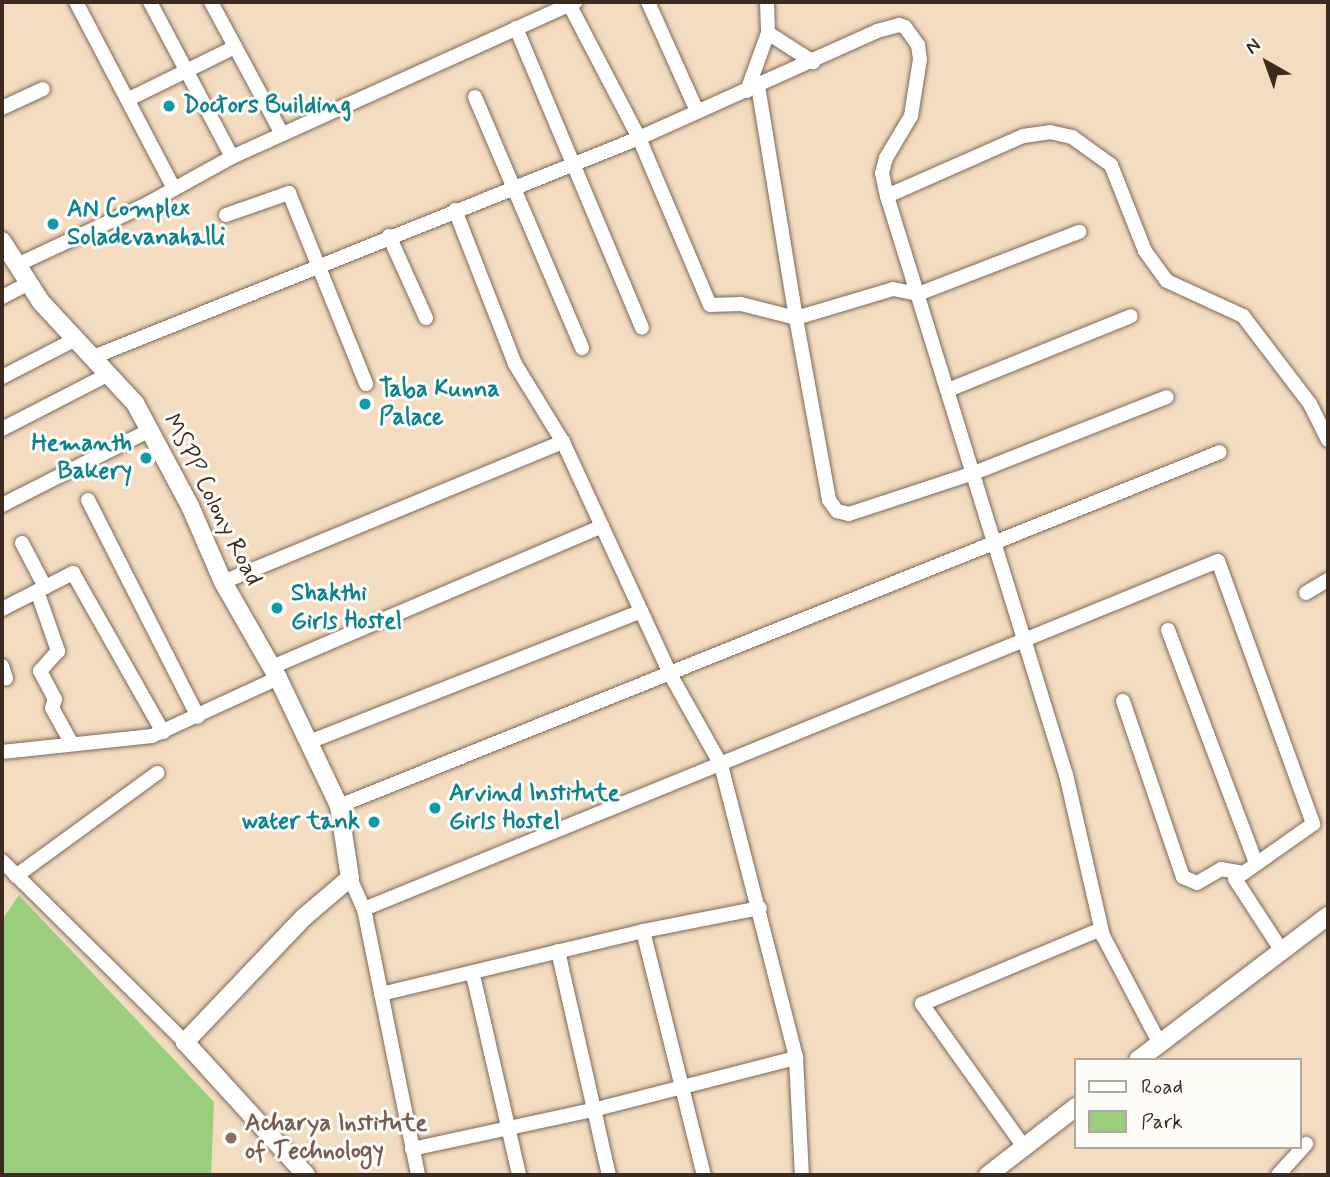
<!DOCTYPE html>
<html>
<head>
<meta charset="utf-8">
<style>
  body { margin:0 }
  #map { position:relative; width:1330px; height:1177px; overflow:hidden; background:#f4dcc0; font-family:Mynerve,sans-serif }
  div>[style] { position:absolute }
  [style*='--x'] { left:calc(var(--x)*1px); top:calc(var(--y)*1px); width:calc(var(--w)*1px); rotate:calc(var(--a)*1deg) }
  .green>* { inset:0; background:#9bcf7f }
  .roads { filter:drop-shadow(0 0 2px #7c6857) drop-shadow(0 0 2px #7c6857) }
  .minor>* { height:14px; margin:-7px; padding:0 7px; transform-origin:7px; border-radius:7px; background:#fff }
  .tertiary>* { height:18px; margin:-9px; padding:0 9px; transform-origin:9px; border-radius:9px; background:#fff }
  .dots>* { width:19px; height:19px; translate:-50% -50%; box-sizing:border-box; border:4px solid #fdfcf7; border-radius:50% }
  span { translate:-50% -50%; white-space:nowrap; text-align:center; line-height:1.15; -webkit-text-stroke:6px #fdfcf7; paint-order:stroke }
  .culture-label { font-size:24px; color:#0d838f; font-weight:700 }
  .left { translate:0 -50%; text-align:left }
  .right { translate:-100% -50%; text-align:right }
  .street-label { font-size:24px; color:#3b2a1e }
  .education-label { font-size:24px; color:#785e54; font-weight:700 }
  .frame { position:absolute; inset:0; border:4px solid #3b2a1e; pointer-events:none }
  .legend { position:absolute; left:1074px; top:1058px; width:228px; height:91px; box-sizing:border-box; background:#fdfcf7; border:2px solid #afa8a0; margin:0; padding:9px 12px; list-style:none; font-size:21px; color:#3b2a1e }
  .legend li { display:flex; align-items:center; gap:14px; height:35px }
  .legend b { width:35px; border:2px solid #afa8a0 }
  .north { position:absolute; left:1232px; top:28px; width:70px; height:70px; -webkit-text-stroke:5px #fdfcf7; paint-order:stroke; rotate:320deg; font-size:19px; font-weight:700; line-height:28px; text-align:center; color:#3b2a1e }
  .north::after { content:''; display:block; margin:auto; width:24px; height:32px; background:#3b2a1e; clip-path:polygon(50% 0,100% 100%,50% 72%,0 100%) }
</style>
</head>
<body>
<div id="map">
  <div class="green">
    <i style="clip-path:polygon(19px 895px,214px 1102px,211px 1175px,2px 1175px,2px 920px)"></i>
  </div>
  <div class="roads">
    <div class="minor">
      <i style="--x:76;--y:2;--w:211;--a:62.3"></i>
      <i style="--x:150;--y:2;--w:175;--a:62.1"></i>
      <i style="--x:211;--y:2;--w:150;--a:61.7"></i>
      <i style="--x:648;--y:2;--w:120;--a:65.8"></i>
      <i style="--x:767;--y:2;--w:31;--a:88"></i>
      <i style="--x:768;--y:33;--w:54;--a:32.8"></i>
      <i style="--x:569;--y:4;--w:151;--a:62.4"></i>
      <i style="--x:639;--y:138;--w:181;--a:67"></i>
      <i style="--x:710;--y:305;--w:31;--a:-2"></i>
      <i style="--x:741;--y:304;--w:57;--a:14.3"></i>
      <i style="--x:796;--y:318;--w:185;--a:79.7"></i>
      <i style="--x:829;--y:500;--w:14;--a:54"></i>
      <i style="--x:837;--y:511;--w:12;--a:14"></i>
      <i style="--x:849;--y:514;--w:132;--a:-18.2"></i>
      <i style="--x:974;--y:473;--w:207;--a:-21.5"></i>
      <i style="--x:516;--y:28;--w:325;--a:67.2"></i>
      <i style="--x:758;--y:86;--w:235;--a:80.7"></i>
      <i style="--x:796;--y:318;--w:101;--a:-16.6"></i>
      <i style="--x:893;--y:289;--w:25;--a:11"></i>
      <i style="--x:918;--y:294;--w:173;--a:-21.1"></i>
      <i style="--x:747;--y:91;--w:62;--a:-70.1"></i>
      <i style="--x:475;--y:97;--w:273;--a:66.9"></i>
      <i style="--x:129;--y:99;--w:118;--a:-26.1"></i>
      <i style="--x:2;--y:108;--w:45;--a:-24.9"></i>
      <i style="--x:455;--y:210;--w:165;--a:68.7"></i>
      <i style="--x:515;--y:364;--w:92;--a:58.4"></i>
      <i style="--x:563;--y:442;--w:255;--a:65.2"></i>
      <i style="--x:670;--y:674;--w:104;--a:60.7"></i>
      <i style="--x:721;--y:765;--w:302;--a:75.6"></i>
      <i style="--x:796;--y:1058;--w:117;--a:87.1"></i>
      <i style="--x:226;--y:215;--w:67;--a:-19.2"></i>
      <i style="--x:289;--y:193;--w:206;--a:68"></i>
      <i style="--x:389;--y:236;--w:90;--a:65.7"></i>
      <i style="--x:17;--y:265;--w:144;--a:-25.1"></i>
      <i style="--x:147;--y:204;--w:97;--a:-28.9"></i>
      <i style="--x:232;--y:157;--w:377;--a:-24.3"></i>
      <i style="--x:2;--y:297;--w:30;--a:-27"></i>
      <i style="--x:91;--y:358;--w:591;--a:-21.87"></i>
      <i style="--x:639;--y:138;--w:261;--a:-24.2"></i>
      <i style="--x:877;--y:31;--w:23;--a:-15"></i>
      <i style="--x:899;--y:25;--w:6;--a:18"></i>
      <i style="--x:905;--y:27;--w:22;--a:54"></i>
      <i style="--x:918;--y:45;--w:14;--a:82"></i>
      <i style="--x:920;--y:59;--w:58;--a:99"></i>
      <i style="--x:911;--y:116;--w:49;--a:120.8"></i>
      <i style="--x:886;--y:158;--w:16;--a:105"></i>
      <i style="--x:882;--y:173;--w:24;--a:78"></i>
      <i style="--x:2;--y:377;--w:83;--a:-27.2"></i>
      <i style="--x:948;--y:390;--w:197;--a:-22"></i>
      <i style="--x:2;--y:429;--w:118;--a:-27.2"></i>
      <i style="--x:88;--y:500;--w:243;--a:63.1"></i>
      <i style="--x:2;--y:505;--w:166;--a:-26.9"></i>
      <i style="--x:22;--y:543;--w:50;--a:62.4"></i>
      <i style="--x:223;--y:582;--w:368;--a:-22.4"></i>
      <i style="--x:37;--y:591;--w:64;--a:70.7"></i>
      <i style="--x:58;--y:651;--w:27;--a:132"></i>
      <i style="--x:40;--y:671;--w:32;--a:62"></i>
      <i style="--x:55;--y:699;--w:9;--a:108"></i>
      <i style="--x:52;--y:708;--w:41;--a:60.9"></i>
      <i style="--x:1306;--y:593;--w:26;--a:-31"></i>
      <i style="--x:2;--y:609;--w:80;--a:-26.9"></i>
      <i style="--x:73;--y:573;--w:183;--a:60.5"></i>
      <i style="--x:1168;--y:630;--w:249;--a:69.3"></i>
      <i style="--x:2;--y:666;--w:13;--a:72"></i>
      <i style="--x:272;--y:667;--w:359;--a:-23.1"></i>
      <i style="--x:1123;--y:701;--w:186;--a:71.2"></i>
      <i style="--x:1183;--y:877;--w:15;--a:23"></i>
      <i style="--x:1197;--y:883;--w:28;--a:-30"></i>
      <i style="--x:1221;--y:869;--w:22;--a:10"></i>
      <i style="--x:309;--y:742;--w:357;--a:-21.5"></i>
      <i style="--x:2;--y:752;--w:151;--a:-6.1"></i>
      <i style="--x:152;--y:736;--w:139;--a:-24.7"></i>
      <i style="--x:339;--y:806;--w:949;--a:-21.89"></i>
      <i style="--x:2;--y:861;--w:257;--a:44.7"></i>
      <i style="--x:16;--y:876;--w:175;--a:-36.1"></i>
      <i style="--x:350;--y:878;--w:34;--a:66"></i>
      <i style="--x:364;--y:909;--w:271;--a:78.5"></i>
      <i style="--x:364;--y:909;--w:922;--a:-22.17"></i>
      <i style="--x:1218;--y:561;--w:280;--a:70.1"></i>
      <i style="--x:1313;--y:824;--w:95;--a:144.8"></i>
      <i style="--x:1235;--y:879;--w:86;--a:56.9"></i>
      <i style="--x:643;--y:931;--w:252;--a:76"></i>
      <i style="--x:558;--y:951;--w:230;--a:77.2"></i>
      <i style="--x:473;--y:975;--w:205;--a:77"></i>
      <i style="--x:381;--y:994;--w:269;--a:-13.5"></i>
      <i style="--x:643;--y:931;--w:119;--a:-11.1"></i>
      <i style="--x:1160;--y:1044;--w:122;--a:-117.8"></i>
      <i style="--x:1103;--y:936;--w:165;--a:-102.9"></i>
      <i style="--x:1066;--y:775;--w:606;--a:-107.18"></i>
      <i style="--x:887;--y:196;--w:149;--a:-23.8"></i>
      <i style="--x:1023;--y:136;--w:27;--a:-8"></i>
      <i style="--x:1050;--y:132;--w:23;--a:13"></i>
      <i style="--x:1072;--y:137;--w:48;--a:35.7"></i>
      <i style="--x:1111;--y:165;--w:92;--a:68.4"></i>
      <i style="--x:1145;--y:251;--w:37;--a:54"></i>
      <i style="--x:1167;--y:281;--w:84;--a:24.7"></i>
      <i style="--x:1243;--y:316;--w:111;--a:52.7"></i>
      <i style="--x:1310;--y:404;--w:40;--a:63.4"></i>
      <i style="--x:1024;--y:1147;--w:176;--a:-125.5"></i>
      <i style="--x:922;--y:1004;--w:194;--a:-22.7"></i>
      <i style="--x:412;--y:1149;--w:185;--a:-12.2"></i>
      <i style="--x:593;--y:1110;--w:210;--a:-14.4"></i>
      <i style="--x:1278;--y:1175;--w:42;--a:-47.9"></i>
    </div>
    <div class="tertiary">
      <i style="--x:2;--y:241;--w:72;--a:57.4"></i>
      <i style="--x:41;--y:302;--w:138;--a:47.1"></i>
      <i style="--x:135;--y:403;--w:117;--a:61.9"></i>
      <i style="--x:190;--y:506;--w:83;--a:66.5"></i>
      <i style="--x:223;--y:582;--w:111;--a:60.2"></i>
      <i style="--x:278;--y:678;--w:142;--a:64.5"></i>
      <i style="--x:339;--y:806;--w:73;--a:81.3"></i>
      <i style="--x:350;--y:878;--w:60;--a:139.7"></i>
      <i style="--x:304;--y:917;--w:173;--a:133.6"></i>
      <i style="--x:185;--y:1042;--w:180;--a:47.7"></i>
      <i style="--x:1138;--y:1060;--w:238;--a:-37.2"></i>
      <i style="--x:988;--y:1175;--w:111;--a:-37.7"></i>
    </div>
  </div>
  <div class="dots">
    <i style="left:169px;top:106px;background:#0f9aa8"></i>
    <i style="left:53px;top:224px;background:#0f9aa8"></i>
    <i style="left:365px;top:404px;background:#0f9aa8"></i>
    <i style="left:146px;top:458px;background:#0f9aa8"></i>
    <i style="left:277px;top:608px;background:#0f9aa8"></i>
    <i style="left:435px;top:808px;background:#0f9aa8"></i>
    <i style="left:374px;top:822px;background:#0f9aa8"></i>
    <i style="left:231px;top:1138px;background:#8d6e63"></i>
  </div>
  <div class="culture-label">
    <span class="left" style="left:183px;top:106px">Doctors Building</span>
    <span class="left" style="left:67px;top:224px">AN Complex<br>Soladevanahalli</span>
    <span class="left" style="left:379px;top:404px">Taba Kunna<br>Palace</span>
    <span class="right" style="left:132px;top:458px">Hemanth<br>Bakery</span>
    <span class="left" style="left:291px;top:608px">Shakthi<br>Girls Hostel</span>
    <span class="left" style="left:449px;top:808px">Arvind Institute<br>Girls Hostel</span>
    <span class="right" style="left:360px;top:822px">water tank</span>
  </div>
  <div class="street-label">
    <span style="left:212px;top:500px;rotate:63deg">MSPP Colony Road</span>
  </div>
  <div class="education-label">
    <span class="left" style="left:245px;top:1138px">Acharya Institute<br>of Technology</span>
  </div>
  <div class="frame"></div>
  <ul class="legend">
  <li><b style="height:9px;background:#fff"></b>Road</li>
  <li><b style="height:19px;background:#9bcf7f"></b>Park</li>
  </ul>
  <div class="north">N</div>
</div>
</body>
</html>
